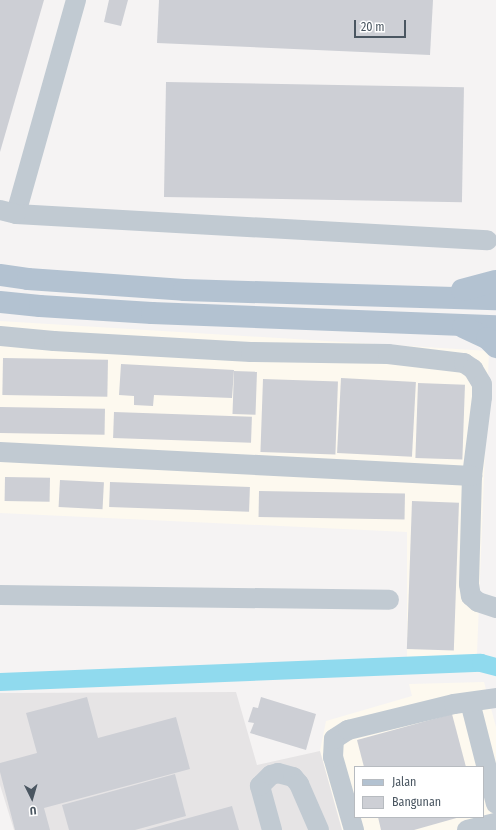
<!DOCTYPE html>
<html>
<head>
<meta charset="utf-8">
<style>
  body { margin:0 }
  #map { position:relative; width:496px; height:830px; overflow:hidden; background:#f5f3f3; font-family:"Fira Sans Condensed",sans-serif }
  div>[style] { position:absolute }
  [style*='--x'] { left:calc(var(--x)*1px); top:calc(var(--y)*1px); width:calc(var(--w)*1px); rotate:calc(var(--a)*1deg) }
  .commercial>* { inset:0; background:#fdf9ef }
  .education>* { inset:0; background:#e6e4e5 }
  .canal>* { height:18px; margin:-9px; padding:0 9px; transform-origin:9px; border-radius:9px; background:#90daee }
  .building>* { inset:0; background:#cdcfd5; transform-origin:0 0 }
  .minor>* { height:20px; margin:-10px; padding:0 10px; transform-origin:10px; border-radius:10px; background:#c1cad2 }
  .major>* { height:22px; margin:-11px; padding:0 11px; transform-origin:11px; border-radius:11px; background:#b3c2d1 }
  span { translate:-50% -50%; white-space:nowrap; text-align:center; line-height:1.15; -webkit-text-stroke:3px #fff; paint-order:stroke }
  .legend { position:absolute; left:354px; top:766px; width:130px; height:52px; box-sizing:border-box; background:#fff; border:1px solid #b7bbc0; margin:0; padding:5px 7px; list-style:none; font-size:12px; color:#4a5661 }
  .legend li { display:flex; align-items:center; gap:8px; height:20px }
  .legend b { width:20px; border:1px solid #b7bbc0 }
  .north { position:absolute; left:12px; top:778px; width:40px; height:40px; -webkit-text-stroke:3px #fff; paint-order:stroke; rotate:175deg; font-size:11px; font-weight:700; line-height:16px; text-align:center; color:#4a5661 }
  .north::after { content:''; display:block; margin:auto; width:14px; height:18px; background:#4a5661; clip-path:polygon(50% 0,100% 100%,50% 72%,0 100%) }
  .scale { position:absolute; left:354px; top:20px; width:52px; height:18px; box-sizing:border-box; border:2px solid #4a5661; border-top:0; padding-left:5px; font-size:12px; line-height:14px; white-space:nowrap; color:#4a5661; -webkit-text-stroke:3px #fff; paint-order:stroke }
</style>
</head>
<body>
<div id="map">
  <div class="commercial">
    <i style="clip-path:polygon(0 321px,489px 351px,477px 654px,407px 657px,407px 532px,0 513px)"></i>
    <i style="clip-path:polygon(evenodd,484px 682px,496px 727px,496px 830px,342px 830px,320px 751px,326px 721px,412px 696px,409px 684px,484px 682px,355px 767px,483px 767px,483px 817px,355px 817px,355px 767px)"></i>
  </div>
  <div class="education">
    <i style="clip-path:polygon(236px 692px,257px 765px,320px 751px,342px 830px,14px 830px,0 785px,0 693px)"></i>
  </div>
  <div class="canal">
    <i style="--x:0;--y:682;--w:481;--a:-2.3"></i>
    <i style="--x:481;--y:663;--w:16;--a:15"></i>
  </div>
  <div class="building">
    <i style="clip-path:polygon(0 0,44px 0,0 152px)"></i>
    <i style="clip-path:polygon(109px 0,128px 0,121px 26px,104px 22px)"></i>
    <i style="clip-path:polygon(159px 0,433px 0,430px 55px,157px 43px)"></i>
    <i style="left:166px;top:82px;width:298px;height:115px;rotate:1deg"></i>
    <i style="left:3px;top:358px;width:105px;height:37px;rotate:1deg"></i>
    <i style="clip-path:polygon(121px 364px,234px 370px,232px 398px,154px 395px,153px 406px,134px 405px,134px 396px,119px 395px)"></i>
    <i style="left:234px;top:371px;width:23px;height:43px;rotate:2deg"></i>
    <i style="left:341px;top:378px;width:75px;height:75px;rotate:3deg"></i>
    <i style="left:263px;top:379px;width:75px;height:73px;rotate:2deg"></i>
    <i style="left:418px;top:383px;width:47px;height:75px;rotate:2deg"></i>
    <i style="left:0;top:407px;width:105px;height:26px;rotate:1deg"></i>
    <i style="left:114px;top:412px;width:138px;height:26px;rotate:2deg"></i>
    <i style="left:5px;top:477px;width:45px;height:24px;rotate:1deg"></i>
    <i style="left:60px;top:480px;width:44px;height:27px;rotate:3deg"></i>
    <i style="left:110px;top:482px;width:140px;height:25px;rotate:2deg"></i>
    <i style="left:259px;top:491px;width:146px;height:26px;rotate:1deg"></i>
    <i style="left:412px;top:501px;width:47px;height:148px;rotate:2deg"></i>
    <i style="clip-path:polygon(87px 697px,98px 738px,176px 717px,190px 769px,44px 808px,50px 830px,15px 830px,0 772px,0 763px,37px 753px,26px 713px)"></i>
    <i style="clip-path:polygon(261px 697px,316px 714px,306px 750px,250px 733px,254px 723px,248px 722px,253px 707px,258px 708px)"></i>
    <i style="clip-path:polygon(452px 714px,466px 767px,364px 767px,357px 740px)"></i>
    <i style="clip-path:polygon(175px 774px,186px 816px,135px 830px,69px 830px,62px 805px)"></i>
    <i style="clip-path:polygon(232px 806px,239px 830px,145px 830px)"></i>
    <i style="clip-path:polygon(378px 817px,460px 817px,414px 830px,381px 830px)"></i>
  </div>
  <div class="minor">
    <i style="--x:76;--y:0;--w:222;--a:105.7"></i>
    <i style="--x:16;--y:214;--w:472;--a:3.2"></i>
    <i style="--x:0;--y:210;--w:16;--a:14"></i>
    <i style="--x:0;--y:336;--w:54;--a:5.3"></i>
    <i style="--x:54;--y:341;--w:197;--a:3.2"></i>
    <i style="--x:251;--y:352;--w:137;--a:0.8"></i>
    <i style="--x:388;--y:354;--w:77;--a:6.8"></i>
    <i style="--x:464;--y:363;--w:11;--a:34"></i>
    <i style="--x:473;--y:369;--w:17;--a:59"></i>
    <i style="--x:482;--y:384;--w:13;--a:90"></i>
    <i style="--x:482;--y:397;--w:80;--a:97.2"></i>
    <i style="--x:472;--y:476;--w:108;--a:91.6"></i>
    <i style="--x:469;--y:584;--w:12;--a:81"></i>
    <i style="--x:471;--y:596;--w:9;--a:41"></i>
    <i style="--x:478;--y:602;--w:19;--a:18"></i>
    <i style="--x:0;--y:452;--w:473;--a:2.9"></i>
    <i style="--x:0;--y:595;--w:389;--a:0.7"></i>
    <i style="--x:470;--y:702;--w:105;--a:75.7"></i>
    <i style="--x:272;--y:830;--w:46;--a:-105.3"></i>
    <i style="--x:260;--y:786;--w:16;--a:-45"></i>
    <i style="--x:271;--y:775;--w:7;--a:-16"></i>
    <i style="--x:278;--y:773;--w:16;--a:15"></i>
    <i style="--x:293;--y:777;--w:9;--a:49"></i>
    <i style="--x:299;--y:784;--w:50;--a:66.5"></i>
    <i style="--x:354;--y:830;--w:76;--a:-106"></i>
    <i style="--x:333;--y:757;--w:18;--a:-87"></i>
    <i style="--x:334;--y:739;--w:17;--a:-33"></i>
    <i style="--x:348;--y:730;--w:109;--a:-13.8"></i>
    <i style="--x:454;--y:704;--w:42;--a:-8.1"></i>
    <i style="--x:467;--y:830;--w:30;--a:-14"></i>
  </div>
  <div class="major">
    <i style="--x:0;--y:275;--w:28;--a:8"></i>
    <i style="--x:28;--y:279;--w:156;--a:4"></i>
    <i style="--x:184;--y:290;--w:312;--a:1.7"></i>
    <i style="--x:462;--y:290;--w:35;--a:-15"></i>
    <i style="--x:0;--y:302;--w:40;--a:5.7"></i>
    <i style="--x:40;--y:306;--w:112;--a:3.6"></i>
    <i style="--x:152;--y:313;--w:344;--a:2.2"></i>
    <i style="--x:463;--y:327;--w:26;--a:25"></i>
    <i style="--x:487;--y:338;--w:13;--a:45"></i>
  </div>
  <ul class="legend">
  <li><b style="height:5px;background:#b3c2d1"></b>Jalan</li>
  <li><b style="height:11px;background:#cdcfd5"></b>Bangunan</li>
  </ul>
  <div class="north">U</div>
  <div class="scale">20 m</div>
</div>
</body>
</html>
